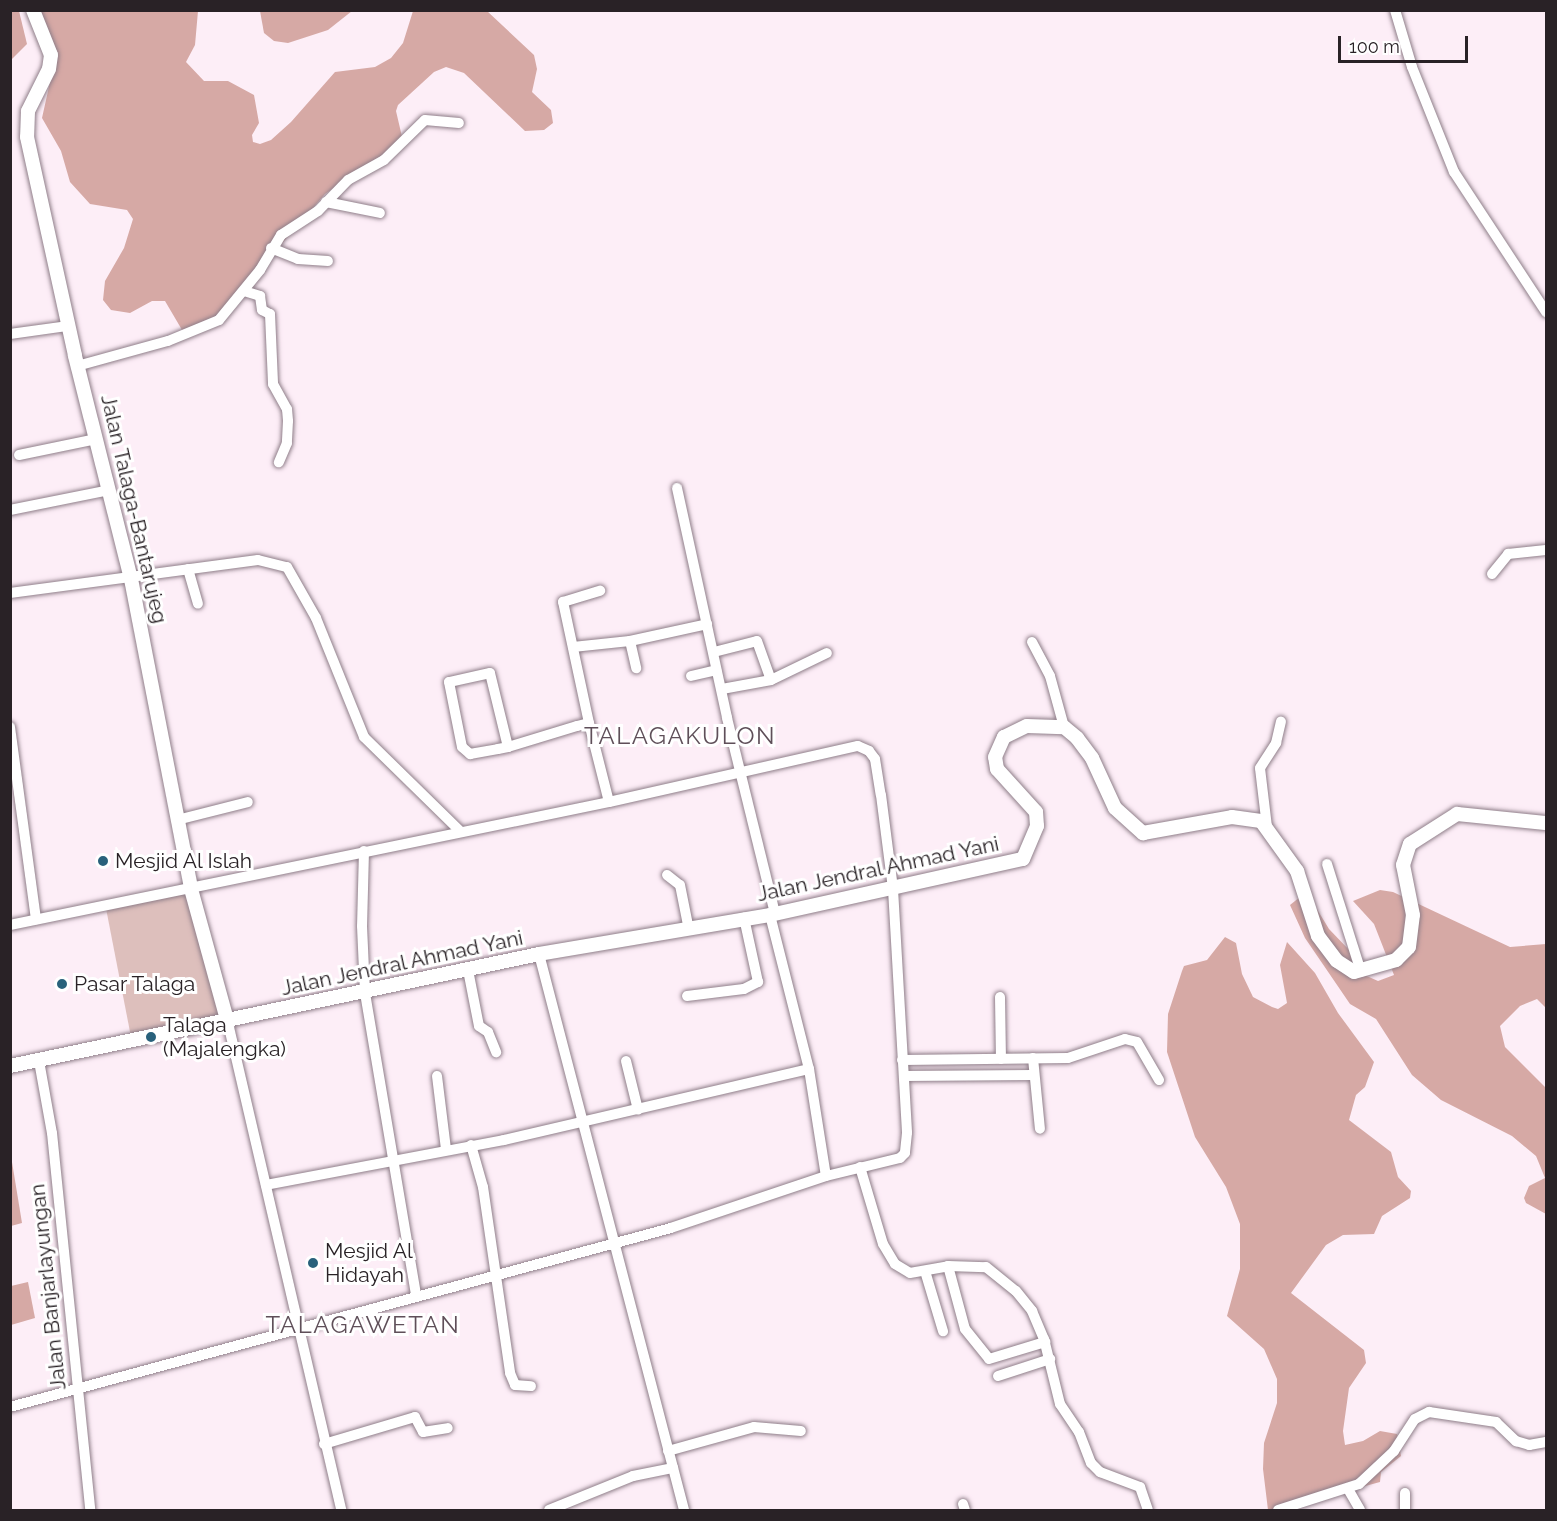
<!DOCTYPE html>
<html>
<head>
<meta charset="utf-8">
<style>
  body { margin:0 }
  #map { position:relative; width:1557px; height:1521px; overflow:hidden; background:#fdeef7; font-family:Raleway,sans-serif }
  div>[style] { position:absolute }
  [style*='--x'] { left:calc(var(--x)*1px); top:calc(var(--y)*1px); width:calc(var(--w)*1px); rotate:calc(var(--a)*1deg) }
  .green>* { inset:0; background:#ddbfbc; transform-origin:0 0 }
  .forest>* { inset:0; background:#d6a9a5 }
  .roads { filter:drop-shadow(0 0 2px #8f7e89) drop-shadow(0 0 2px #8f7e89) }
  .minor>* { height:10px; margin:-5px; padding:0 5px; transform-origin:5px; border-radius:5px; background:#fff }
  .major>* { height:14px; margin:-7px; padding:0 7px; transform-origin:7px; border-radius:7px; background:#fff }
  .dots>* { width:16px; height:16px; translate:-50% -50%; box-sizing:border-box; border:3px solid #fff; border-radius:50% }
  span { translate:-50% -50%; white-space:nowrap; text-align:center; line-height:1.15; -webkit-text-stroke:6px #fff; paint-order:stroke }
  .street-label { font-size:21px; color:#292226 }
  .poi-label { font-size:21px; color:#292226 }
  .left { translate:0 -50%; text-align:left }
  .quarter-label { font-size:24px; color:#5f4f59; letter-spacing:1.5px }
  .frame { position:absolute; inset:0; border:12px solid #292226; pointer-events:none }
  .scale { position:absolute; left:1338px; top:36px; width:130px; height:27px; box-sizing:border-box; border:3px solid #292226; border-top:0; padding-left:8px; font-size:18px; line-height:21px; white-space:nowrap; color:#292226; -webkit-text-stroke:4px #fff; paint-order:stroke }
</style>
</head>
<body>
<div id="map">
  <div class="green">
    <i style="left:198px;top:889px;width:136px;height:94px;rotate:79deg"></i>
  </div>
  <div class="forest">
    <i style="clip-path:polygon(11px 10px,19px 11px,27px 44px,11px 60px)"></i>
    <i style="clip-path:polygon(31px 11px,198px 11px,195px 45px,186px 62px,204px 81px,228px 81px,254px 95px,259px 123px,252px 135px,253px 142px,260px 144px,271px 140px,291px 122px,335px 72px,375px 67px,391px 58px,403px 43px,413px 11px,487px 11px,534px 55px,537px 69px,532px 92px,551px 110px,553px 123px,544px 130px,525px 131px,464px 73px,446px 67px,434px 72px,398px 105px,396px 111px,403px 141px,325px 194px,212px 324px,185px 335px,165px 301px,152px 301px,130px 313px,111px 310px,103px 300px,105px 281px,124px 248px,133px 219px,127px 210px,90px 204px,70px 182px,61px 151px,42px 118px,54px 64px)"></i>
    <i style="clip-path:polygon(260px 11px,260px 10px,352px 11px,328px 30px,288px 43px,274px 41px,264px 33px)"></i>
    <i style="clip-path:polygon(1380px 890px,1393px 892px,1510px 947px,1546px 944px,1546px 1008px,1537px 999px,1520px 1006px,1500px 1026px,1505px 1047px,1546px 1088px,1546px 1214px,1526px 1203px,1524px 1198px,1529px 1186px,1545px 1178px,1536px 1156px,1512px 1136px,1441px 1100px,1412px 1075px,1376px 1019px,1350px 1004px,1305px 938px,1290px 905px,1300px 897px,1312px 901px,1329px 929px,1352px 953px,1360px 973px,1378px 981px,1394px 975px,1374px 924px,1353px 901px)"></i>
    <i style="clip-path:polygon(1225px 937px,1236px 943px,1242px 974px,1253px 997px,1272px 1007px,1278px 1009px,1287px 1003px,1280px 965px,1287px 942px,1315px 973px,1338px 1013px,1374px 1062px,1365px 1087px,1356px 1095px,1349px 1120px,1391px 1152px,1398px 1177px,1411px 1191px,1410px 1198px,1382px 1216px,1374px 1234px,1343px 1235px,1326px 1245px,1291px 1293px,1364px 1350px,1366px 1363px,1349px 1388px,1343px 1431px,1345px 1445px,1363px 1441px,1380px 1431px,1397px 1434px,1401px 1456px,1381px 1472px,1380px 1482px,1277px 1510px,1268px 1510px,1263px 1469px,1264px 1443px,1277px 1403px,1277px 1379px,1264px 1349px,1227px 1316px,1240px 1269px,1240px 1224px,1226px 1187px,1195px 1137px,1167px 1052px,1168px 1014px,1182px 971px,1184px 966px,1207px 960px)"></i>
    <i style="clip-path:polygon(11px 1156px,22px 1223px,11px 1226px,10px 1226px)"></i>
    <i style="clip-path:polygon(28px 1282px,35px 1318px,11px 1325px,11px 1286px)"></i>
  </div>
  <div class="roads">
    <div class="minor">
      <i style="--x:1395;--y:10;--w:59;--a:73.4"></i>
      <i style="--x:1412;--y:67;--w:113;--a:68.2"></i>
      <i style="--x:1454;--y:172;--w:168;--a:56.7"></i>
      <i style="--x:326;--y:202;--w:55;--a:11.5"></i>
      <i style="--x:271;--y:248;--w:29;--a:22"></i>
      <i style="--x:298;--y:259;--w:30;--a:4"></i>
      <i style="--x:244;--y:291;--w:17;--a:17"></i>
      <i style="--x:260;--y:296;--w:14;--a:82"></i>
      <i style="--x:262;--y:310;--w:9;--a:27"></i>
      <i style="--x:270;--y:314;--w:70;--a:87.5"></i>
      <i style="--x:273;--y:384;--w:29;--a:61"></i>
      <i style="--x:287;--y:409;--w:12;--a:85"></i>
      <i style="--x:288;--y:421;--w:22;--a:93"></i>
      <i style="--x:287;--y:443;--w:21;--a:113"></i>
      <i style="--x:10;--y:334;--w:59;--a:-7.9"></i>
      <i style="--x:77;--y:366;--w:94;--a:-15.4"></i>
      <i style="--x:168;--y:341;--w:55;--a:-22.4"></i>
      <i style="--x:219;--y:320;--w:65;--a:-50.6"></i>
      <i style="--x:260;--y:270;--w:41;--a:-59"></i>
      <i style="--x:281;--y:235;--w:44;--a:-33"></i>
      <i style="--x:318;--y:211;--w:43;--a:-45.9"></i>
      <i style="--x:348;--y:180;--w:41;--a:-29.1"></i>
      <i style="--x:384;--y:160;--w:57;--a:-44.3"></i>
      <i style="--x:425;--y:120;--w:34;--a:5"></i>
      <i style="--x:19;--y:455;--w:79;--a:-11.7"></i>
      <i style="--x:677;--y:488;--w:235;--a:77.7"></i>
      <i style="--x:727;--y:718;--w:202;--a:76.2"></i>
      <i style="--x:10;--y:510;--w:101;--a:-11.4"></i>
      <i style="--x:188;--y:569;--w:36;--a:74"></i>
      <i style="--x:1492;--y:574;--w:26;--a:-51"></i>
      <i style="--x:1508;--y:554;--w:38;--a:-6"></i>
      <i style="--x:10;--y:593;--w:250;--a:-7.6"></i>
      <i style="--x:258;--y:560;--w:30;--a:14"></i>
      <i style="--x:287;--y:567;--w:59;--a:60.4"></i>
      <i style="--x:316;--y:618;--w:128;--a:68"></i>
      <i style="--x:364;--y:737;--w:134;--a:44.4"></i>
      <i style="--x:630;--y:641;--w:28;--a:77"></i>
      <i style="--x:1032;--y:642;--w:38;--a:62"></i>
      <i style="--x:1050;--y:676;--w:53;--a:74.6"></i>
      <i style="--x:573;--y:647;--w:57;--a:-6"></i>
      <i style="--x:630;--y:641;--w:79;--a:-12.4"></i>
      <i style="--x:714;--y:652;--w:44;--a:-14.3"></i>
      <i style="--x:757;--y:641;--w:41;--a:70.3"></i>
      <i style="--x:691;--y:676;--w:26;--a:-13"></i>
      <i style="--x:722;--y:689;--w:50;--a:-10.4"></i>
      <i style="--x:771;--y:680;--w:62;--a:-25.7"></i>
      <i style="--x:589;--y:723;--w:124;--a:-102.1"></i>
      <i style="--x:563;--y:602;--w:39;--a:-17"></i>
      <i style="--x:10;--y:727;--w:194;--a:82.3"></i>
      <i style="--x:508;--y:747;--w:76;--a:-103.7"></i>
      <i style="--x:490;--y:673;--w:42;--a:167.6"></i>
      <i style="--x:449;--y:682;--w:66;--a:78.7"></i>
      <i style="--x:462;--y:747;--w:11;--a:41"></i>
      <i style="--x:470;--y:754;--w:28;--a:-10"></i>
      <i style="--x:498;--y:749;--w:10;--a:-11"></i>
      <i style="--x:508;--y:747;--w:72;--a:-16.9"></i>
      <i style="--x:577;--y:726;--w:12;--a:-14"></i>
      <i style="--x:589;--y:723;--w:81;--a:75.8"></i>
      <i style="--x:177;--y:820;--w:73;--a:-14.2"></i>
      <i style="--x:1267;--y:827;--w:59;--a:-96.8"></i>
      <i style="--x:1260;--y:768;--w:30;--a:-57"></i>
      <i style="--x:1276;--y:743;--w:22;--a:-77"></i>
      <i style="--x:364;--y:851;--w:75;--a:91.5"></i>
      <i style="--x:362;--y:926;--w:67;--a:87.4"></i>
      <i style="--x:365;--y:993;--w:307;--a:80.4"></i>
      <i style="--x:1327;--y:864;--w:113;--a:72.5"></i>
      <i style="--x:667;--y:875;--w:16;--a:38"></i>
      <i style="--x:680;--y:885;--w:46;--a:78.7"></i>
      <i style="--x:770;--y:915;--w:159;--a:75.8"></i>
      <i style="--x:809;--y:1069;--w:108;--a:81"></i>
      <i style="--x:10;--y:925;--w:611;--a:-11.6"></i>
      <i style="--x:609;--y:802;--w:255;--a:-12.7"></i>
      <i style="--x:858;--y:746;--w:12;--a:24"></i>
      <i style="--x:869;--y:751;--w:10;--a:53"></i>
      <i style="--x:875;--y:759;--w:36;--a:81"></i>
      <i style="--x:881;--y:795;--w:95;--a:82.7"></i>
      <i style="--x:893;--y:889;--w:244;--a:86.7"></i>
      <i style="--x:907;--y:1133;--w:20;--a:96"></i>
      <i style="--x:905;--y:1153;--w:7;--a:135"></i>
      <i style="--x:900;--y:1158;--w:76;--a:166.3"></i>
      <i style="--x:826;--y:1176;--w:163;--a:161.5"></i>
      <i style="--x:671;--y:1228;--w:685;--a:164.85"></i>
      <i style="--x:539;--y:954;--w:575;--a:75.38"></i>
      <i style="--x:468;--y:970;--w:57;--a:78.9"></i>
      <i style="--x:479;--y:1026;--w:11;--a:34"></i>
      <i style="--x:488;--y:1032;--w:22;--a:68"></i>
      <i style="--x:687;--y:996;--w:57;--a:-7"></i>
      <i style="--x:744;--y:989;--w:16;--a:-27"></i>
      <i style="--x:758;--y:982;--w:66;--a:-102.3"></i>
      <i style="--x:1000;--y:997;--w:62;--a:89.1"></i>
      <i style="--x:228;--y:1023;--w:500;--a:76.9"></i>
      <i style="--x:1033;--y:1058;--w:71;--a:84.4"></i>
      <i style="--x:902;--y:1060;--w:166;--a:-0.7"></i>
      <i style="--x:1068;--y:1058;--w:60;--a:-18.4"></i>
      <i style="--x:1125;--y:1039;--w:12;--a:14"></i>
      <i style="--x:1137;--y:1042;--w:44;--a:59.9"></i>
      <i style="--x:39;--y:1061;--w:73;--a:79.8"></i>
      <i style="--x:52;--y:1133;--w:379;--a:84.2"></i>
      <i style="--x:626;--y:1061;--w:50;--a:76.2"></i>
      <i style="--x:437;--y:1076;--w:74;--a:83"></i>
      <i style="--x:904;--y:1076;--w:129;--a:-0.4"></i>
      <i style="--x:471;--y:1145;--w:44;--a:74.1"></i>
      <i style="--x:483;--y:1187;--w:188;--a:81.7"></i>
      <i style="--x:510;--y:1373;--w:13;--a:67"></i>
      <i style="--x:515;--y:1385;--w:16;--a:4"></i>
      <i style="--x:860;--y:1167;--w:80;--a:73.4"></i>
      <i style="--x:883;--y:1244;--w:23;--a:59"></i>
      <i style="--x:895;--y:1264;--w:17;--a:31"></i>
      <i style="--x:910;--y:1273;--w:39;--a:-10"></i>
      <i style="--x:948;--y:1266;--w:38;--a:2"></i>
      <i style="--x:986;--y:1267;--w:38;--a:39"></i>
      <i style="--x:1016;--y:1291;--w:26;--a:51"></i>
      <i style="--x:1032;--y:1311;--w:30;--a:67"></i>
      <i style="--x:1044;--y:1339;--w:67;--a:76.2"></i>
      <i style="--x:1060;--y:1404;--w:34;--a:56"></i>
      <i style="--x:1079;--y:1432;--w:33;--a:69"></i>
      <i style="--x:1091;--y:1463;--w:13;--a:45"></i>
      <i style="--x:1100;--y:1472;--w:43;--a:20.6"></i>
      <i style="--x:1140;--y:1487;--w:24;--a:71"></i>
      <i style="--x:266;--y:1185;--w:242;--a:-10.7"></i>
      <i style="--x:504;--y:1140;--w:313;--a:-13.1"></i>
      <i style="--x:948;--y:1266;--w:65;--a:74.9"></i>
      <i style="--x:965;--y:1329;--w:38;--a:51"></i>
      <i style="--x:989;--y:1359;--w:59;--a:-16.9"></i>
      <i style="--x:925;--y:1271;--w:63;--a:73.3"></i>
      <i style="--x:998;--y:1376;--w:55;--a:-18.1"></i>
      <i style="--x:324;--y:1444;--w:95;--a:-16.5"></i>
      <i style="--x:415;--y:1417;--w:17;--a:62"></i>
      <i style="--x:423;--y:1432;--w:25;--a:-9"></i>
      <i style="--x:668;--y:1451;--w:89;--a:-15.6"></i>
      <i style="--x:754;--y:1427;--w:47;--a:4.9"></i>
      <i style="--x:1348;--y:1489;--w:24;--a:60"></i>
      <i style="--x:1405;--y:1493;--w:17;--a:90"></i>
      <i style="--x:963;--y:1504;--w:6;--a:72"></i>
      <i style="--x:549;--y:1510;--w:91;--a:-22"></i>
      <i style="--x:633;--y:1476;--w:41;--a:-11.3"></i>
      <i style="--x:1278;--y:1510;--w:85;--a:-17.8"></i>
      <i style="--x:1359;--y:1484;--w:48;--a:-43.3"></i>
      <i style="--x:1394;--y:1451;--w:38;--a:-57"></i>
      <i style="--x:1415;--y:1419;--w:16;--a:-27"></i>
      <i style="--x:1429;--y:1412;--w:68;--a:8.5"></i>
      <i style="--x:1496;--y:1422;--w:28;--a:44"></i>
      <i style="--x:1516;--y:1441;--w:14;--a:17"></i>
      <i style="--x:1529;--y:1445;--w:17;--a:-10"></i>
    </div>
    <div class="major">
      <i style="--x:33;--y:10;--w:48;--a:68.2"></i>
      <i style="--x:51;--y:55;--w:14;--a:98"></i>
      <i style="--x:49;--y:69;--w:47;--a:116.6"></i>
      <i style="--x:28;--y:111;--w:26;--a:92"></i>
      <i style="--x:27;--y:137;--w:224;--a:77.6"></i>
      <i style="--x:75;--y:356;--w:230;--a:75.9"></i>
      <i style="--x:131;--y:579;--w:316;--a:79"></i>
      <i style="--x:191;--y:889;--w:139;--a:74.6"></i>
      <i style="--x:10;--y:1066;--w:541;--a:-11.95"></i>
      <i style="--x:539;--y:954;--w:234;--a:-9.6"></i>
      <i style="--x:770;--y:915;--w:259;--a:-12.5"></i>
      <i style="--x:1023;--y:859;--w:36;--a:-67"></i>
      <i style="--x:1037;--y:826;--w:14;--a:-94"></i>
      <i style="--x:1036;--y:812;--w:58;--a:-132.2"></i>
      <i style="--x:997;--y:769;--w:12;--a:-99"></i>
      <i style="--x:995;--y:757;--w:22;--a:-66"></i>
      <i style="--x:1004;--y:737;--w:25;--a:-26"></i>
      <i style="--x:1027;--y:726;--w:37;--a:2"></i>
      <i style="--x:1064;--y:727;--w:17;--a:40"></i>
      <i style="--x:1077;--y:738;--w:25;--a:53"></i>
      <i style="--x:1092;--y:758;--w:55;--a:65.3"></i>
      <i style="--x:1115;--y:808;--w:38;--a:42"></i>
      <i style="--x:1143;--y:833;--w:90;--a:-10.2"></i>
      <i style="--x:1232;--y:817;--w:29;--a:8"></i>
      <i style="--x:1261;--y:821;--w:62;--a:54.2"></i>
      <i style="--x:1297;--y:871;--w:68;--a:72.1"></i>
      <i style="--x:1318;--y:936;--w:31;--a:53"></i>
      <i style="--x:1337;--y:961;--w:20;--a:33"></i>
      <i style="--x:1354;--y:972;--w:44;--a:-15.9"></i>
      <i style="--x:1396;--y:960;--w:18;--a:-45"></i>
      <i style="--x:1409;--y:947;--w:32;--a:-83"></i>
      <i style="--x:1413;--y:915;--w:51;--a:-101.3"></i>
      <i style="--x:1403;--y:865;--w:22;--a:-72"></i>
      <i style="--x:1410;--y:844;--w:56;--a:-32.6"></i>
      <i style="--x:1457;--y:814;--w:89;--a:5.8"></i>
    </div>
  </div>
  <div class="dots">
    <i style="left:103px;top:861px;background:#29617b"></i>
    <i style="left:62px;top:984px;background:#29617b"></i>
    <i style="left:151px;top:1037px;background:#29617b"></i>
    <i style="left:313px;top:1263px;background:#29617b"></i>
  </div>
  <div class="street-label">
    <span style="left:134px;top:509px;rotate:77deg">Jalan Talaga-Bantarujeg</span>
    <span style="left:878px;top:869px;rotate:-12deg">Jalan Jendral Ahmad Yani</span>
    <span style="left:402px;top:963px;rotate:-12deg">Jalan Jendral Ahmad Yani</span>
    <span style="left:48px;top:1287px;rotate:-96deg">Jalan Banjarlayungan</span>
  </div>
  <div class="poi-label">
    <span class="left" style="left:115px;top:861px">Mesjid Al Islah</span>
    <span class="left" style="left:74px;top:984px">Pasar Talaga</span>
    <span class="left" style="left:163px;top:1037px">Talaga<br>(Majalengka)</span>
    <span class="left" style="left:325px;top:1263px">Mesjid Al<br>Hidayah</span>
  </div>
  <div class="quarter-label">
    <span style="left:680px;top:736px">TALAGAKULON</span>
    <span style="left:363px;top:1325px">TALAGAWETAN</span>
  </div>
  <div class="frame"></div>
  <div class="scale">100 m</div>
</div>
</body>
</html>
